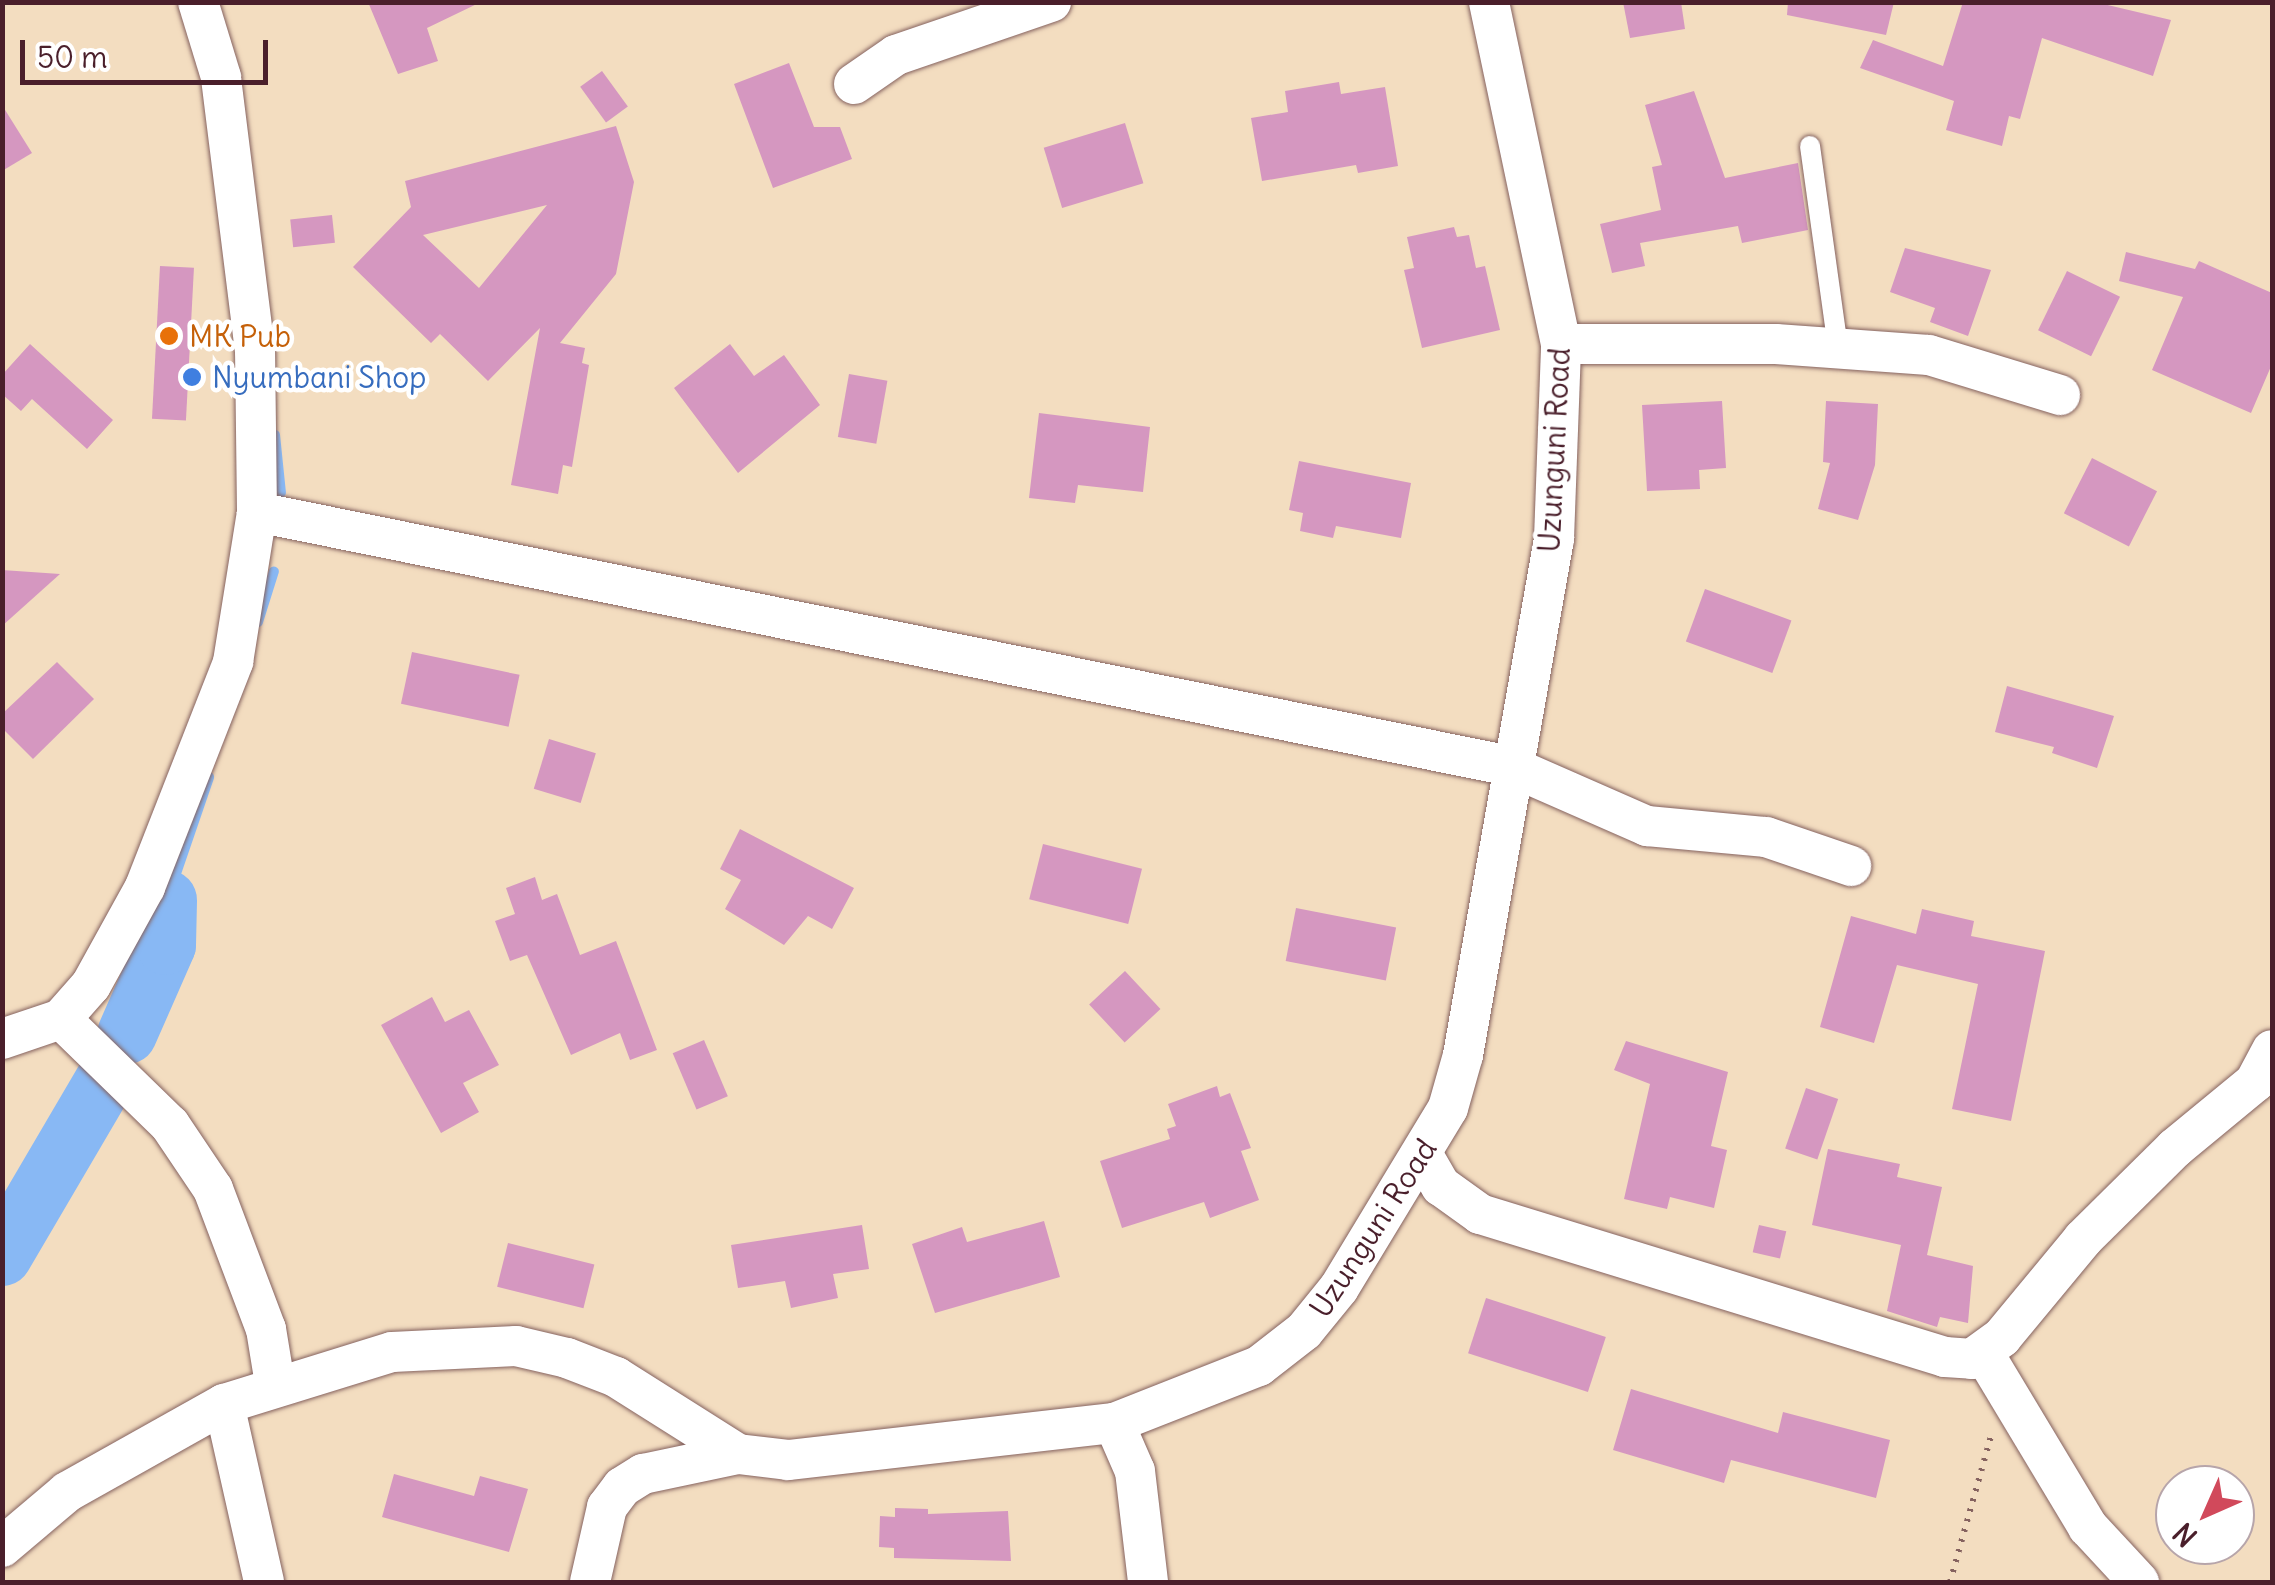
<!DOCTYPE html>
<html>
<head>
<meta charset="utf-8">
<style>
  body { margin:0 }
  #map { position:relative; width:2275px; height:1585px; overflow:hidden; background:#f3ddc0; font-family:Delius,sans-serif }
  div>[style] { position:absolute }
  [style*='--x'] { left:calc(var(--x)*1px); top:calc(var(--y)*1px); width:calc(var(--w)*1px); rotate:calc(var(--a)*1deg) }
  .stream>* { height:10px; margin:-5px; padding:0 5px; transform-origin:5px; border-radius:5px; background:#88b8f4 }
  .river>* { height:60px; margin:-30px; padding:0 30px; transform-origin:30px; border-radius:30px; background:#88b8f4 }
  .building>* { inset:0; background:#d597c0; transform-origin:0 0 }
  .path>* { height:6px; margin-top:-3px; transform-origin:0; background:repeating-linear-gradient(90deg,#85625f 0 2.5px,transparent 0 10.5px) }
  .roads { filter:drop-shadow(0 0 2px #85625f) drop-shadow(0 0 2px #85625f) }
  .lane>* { height:20px; margin:-10px; padding:0 10px; transform-origin:10px; border-radius:10px; background:#fff }
  .street>* { height:40px; margin:-20px; padding:0 20px; transform-origin:20px; border-radius:20px; background:#fff }
  .dots>* { width:28px; height:28px; translate:-50% -50%; box-sizing:border-box; border:5px solid #fff; border-radius:50% }
  span { translate:-50% -50%; white-space:nowrap; text-align:center; line-height:1.15; -webkit-text-stroke:9px #fff; paint-order:stroke }
  .food-label { font-size:30px; color:#c56008 }
  .left { translate:0 -50%; text-align:left }
  .shop-label { font-size:30px; color:#366cbe }
  .street-label { font-size:30px; color:#4a1f2b }
  .frame { position:absolute; inset:0; border:5px solid #4a1f2b; pointer-events:none }
  .north { position:absolute; left:2155px; top:1465px; width:100px; height:100px; box-sizing:border-box; background:#fff; border:2px solid #b7a5aa; border-radius:50%; rotate:225deg; font-size:28px; font-weight:700; line-height:40px; text-align:center; color:#4a1f2b }
  .north::after { content:''; display:block; margin:auto; width:35px; height:45px; background:#d1495b; clip-path:polygon(50% 0,100% 100%,50% 72%,0 100%) }
  .scale { position:absolute; left:20px; top:40px; width:248px; height:45px; box-sizing:border-box; border:5px solid #4a1f2b; border-top:0; padding-left:12px; font-size:30px; line-height:35px; white-space:nowrap; color:#4a1f2b; -webkit-text-stroke:8px #fff; paint-order:stroke }
</style>
</head>
<body>
<div id="map">
  <div class="stream">
    <i style="--x:275;--y:435;--w:58;--a:84.1"></i>
    <i style="--x:258;--y:622;--w:53;--a:-72.6"></i>
    <i style="--x:167;--y:900;--w:130;--a:-71.1"></i>
  </div>
  <div class="river">
    <i style="--x:127;--y:1034;--w:97;--a:-66.3"></i>
    <i style="--x:166;--y:945;--w:45;--a:-88.7"></i>
    <i style="--x:2;--y:1256;--w:202;--a:-59.6"></i>
  </div>
  <div class="building">
    <i style="clip-path:polygon(368px 2px,481px 2px,427px 28px,438px 61px,398px 74px)"></i>
    <i style="clip-path:polygon(1623px 2px,1681px 2px,1685px 29px,1630px 38px)"></i>
    <i style="clip-path:polygon(1788px 2px,1894px 2px,1886px 35px,1787px 15px)"></i>
    <i style="clip-path:polygon(1963px 2px,2095px 2px,2171px 20px,2153px 76px,2042px 38px,2020px 119px,2009px 116px,2002px 146px,1946px 130px,1954px 101px,1860px 68px,1873px 40px,1943px 66px)"></i>
    <i style="clip-path:polygon(789px 63px,814px 127px,840px 127px,852px 159px,773px 188px,734px 84px)"></i>
    <i style="left:602px;top:71px;width:44px;height:27px;rotate:54deg"></i>
    <i style="clip-path:polygon(1339px 82px,1341px 94px,1385px 87px,1398px 166px,1358px 173px,1356px 165px,1262px 181px,1251px 118px,1288px 112px,1285px 91px)"></i>
    <i style="clip-path:polygon(1694px 91px,1725px 178px,1798px 163px,1808px 230px,1742px 243px,1738px 226px,1640px 243px,1645px 266px,1612px 273px,1600px 224px,1661px 210px,1652px 167px,1662px 165px,1645px 105px)"></i>
    <i style="clip-path:polygon(2px 105px,32px 153px,2px 171px)"></i>
    <i style="left:1125px;top:123px;width:63px;height:85px;rotate:73deg"></i>
    <i style="clip-path:polygon(evenodd,616px 126px,634px 182px,616px 274px,560px 343px,585px 348px,582px 363px,589px 365px,572px 467px,563px 465px,558px 494px,511px 485px,540px 328px,488px 381px,440px 334px,431px 343px,353px 267px,411px 207px,405px 181px,616px 126px,547px 205px,479px 288px,423px 235px,547px 205px)"></i>
    <i style="left:332px;top:215px;width:28px;height:42px;rotate:84deg"></i>
    <i style="clip-path:polygon(1454px 227px,1457px 237px,1469px 235px,1476px 268px,1485px 266px,1500px 330px,1422px 348px,1404px 270px,1414px 268px,1407px 237px)"></i>
    <i style="clip-path:polygon(1905px 248px,1991px 270px,1968px 336px,1930px 322px,1935px 308px,1890px 292px)"></i>
    <i style="clip-path:polygon(2126px 252px,2195px 269px,2199px 261px,2272px 293px,2272px 364px,2251px 413px,2152px 370px,2183px 297px,2119px 281px)"></i>
    <i style="left:160px;top:266px;width:34px;height:153px;rotate:3deg"></i>
    <i style="left:2067px;top:271px;width:59px;height:66px;rotate:26deg"></i>
    <i style="clip-path:polygon(30px 344px,113px 420px,87px 449px,32px 399px,21px 411px,2px 394px,2px 375px)"></i>
    <i style="clip-path:polygon(730px 344px,754px 376px,784px 355px,820px 405px,738px 473px,674px 388px)"></i>
    <i style="left:849px;top:374px;width:39px;height:64px;rotate:10deg"></i>
    <i style="clip-path:polygon(1722px 401px,1726px 468px,1699px 470px,1700px 489px,1647px 491px,1642px 405px)"></i>
    <i style="clip-path:polygon(1826px 401px,1878px 404px,1875px 465px,1858px 520px,1818px 509px,1830px 463px,1823px 462px)"></i>
    <i style="clip-path:polygon(1039px 413px,1150px 427px,1143px 492px,1078px 485px,1075px 503px,1029px 498px)"></i>
    <i style="left:2092px;top:458px;width:73px;height:62px;rotate:27deg"></i>
    <i style="clip-path:polygon(1299px 461px,1411px 483px,1401px 538px,1336px 526px,1333px 538px,1300px 531px,1303px 513px,1289px 510px)"></i>
    <i style="clip-path:polygon(2px 570px,60px 574px,2px 626px)"></i>
    <i style="left:1705px;top:589px;width:92px;height:56px;rotate:20deg"></i>
    <i style="left:412px;top:652px;width:110px;height:53px;rotate:12deg"></i>
    <i style="clip-path:polygon(57px 662px,94px 699px,33px 759px,2px 728px,2px 714px)"></i>
    <i style="clip-path:polygon(2007px 686px,2114px 716px,2097px 768px,2052px 753px,2054px 747px,1995px 732px)"></i>
    <i style="left:549px;top:739px;width:49px;height:52px;rotate:17deg"></i>
    <i style="clip-path:polygon(740px 829px,854px 888px,832px 929px,808px 916px,784px 945px,725px 909px,741px 880px,720px 869px)"></i>
    <i style="left:1043px;top:844px;width:102px;height:57px;rotate:14deg"></i>
    <i style="clip-path:polygon(535px 877px,542px 900px,557px 894px,580px 955px,616px 941px,657px 1050px,630px 1060px,620px 1033px,571px 1055px,527px 955px,510px 961px,495px 921px,515px 914px,506px 888px)"></i>
    <i style="left:1296px;top:908px;width:102px;height:54px;rotate:11deg"></i>
    <i style="clip-path:polygon(1922px 909px,1974px 921px,1971px 936px,2045px 951px,2011px 1121px,1952px 1109px,1978px 984px,1897px 965px,1874px 1043px,1820px 1027px,1851px 916px,1916px 934px)"></i>
    <i style="left:1125px;top:971px;width:52px;height:49px;rotate:47deg"></i>
    <i style="clip-path:polygon(432px 997px,445px 1022px,469px 1010px,499px 1065px,463px 1083px,479px 1112px,441px 1133px,381px 1025px)"></i>
    <i style="left:704px;top:1040px;width:61px;height:34px;rotate:67deg"></i>
    <i style="clip-path:polygon(1626px 1041px,1728px 1072px,1711px 1146px,1727px 1150px,1714px 1208px,1670px 1197px,1667px 1209px,1624px 1199px,1650px 1084px,1614px 1070px)"></i>
    <i style="clip-path:polygon(1217px 1086px,1220px 1097px,1230px 1093px,1251px 1148px,1241px 1151px,1259px 1200px,1210px 1218px,1204px 1202px,1122px 1228px,1100px 1161px,1170px 1139px,1167px 1129px,1176px 1126px,1168px 1104px)"></i>
    <i style="left:1806px;top:1088px;width:34px;height:64px;rotate:19deg"></i>
    <i style="clip-path:polygon(1828px 1149px,1900px 1164px,1897px 1177px,1942px 1187px,1927px 1255px,1973px 1266px,1968px 1323px,1940px 1317px,1937px 1327px,1887px 1311px,1901px 1245px,1812px 1225px)"></i>
    <i style="clip-path:polygon(1044px 1221px,1060px 1277px,935px 1313px,912px 1244px,962px 1227px,967px 1242px)"></i>
    <i style="clip-path:polygon(862px 1225px,869px 1269px,833px 1274px,838px 1298px,791px 1308px,785px 1281px,738px 1288px,731px 1245px)"></i>
    <i style="left:1759px;top:1225px;width:28px;height:28px;rotate:13deg"></i>
    <i style="left:508px;top:1243px;width:89px;height:45px;rotate:14deg"></i>
    <i style="left:1486px;top:1298px;width:126px;height:58px;rotate:18deg"></i>
    <i style="clip-path:polygon(1631px 1389px,1778px 1433px,1783px 1412px,1890px 1440px,1876px 1498px,1731px 1460px,1724px 1483px,1613px 1450px)"></i>
    <i style="clip-path:polygon(394px 1474px,474px 1496px,480px 1476px,528px 1489px,509px 1552px,382px 1517px)"></i>
    <i style="clip-path:polygon(895px 1508px,928px 1509px,928px 1514px,1008px 1511px,1011px 1561px,894px 1558px,894px 1548px,879px 1547px,880px 1516px,895px 1517px)"></i>
  </div>
  <div class="path">
    <i style="--x:1950;--y:1582;--w:155;--a:-74.3"></i>
  </div>
  <div class="roads">
    <div class="lane">
      <i style="--x:1810;--y:146;--w:204;--a:82.1"></i>
    </div>
    <div class="street">
      <i style="--x:854;--y:84;--w:51;--a:-34.6"></i>
      <i style="--x:896;--y:55;--w:164;--a:-18.9"></i>
      <i style="--x:1561;--y:344;--w:215;--a:0"></i>
      <i style="--x:1776;--y:344;--w:153;--a:4.1"></i>
      <i style="--x:1929;--y:355;--w:137;--a:17"></i>
      <i style="--x:257;--y:512;--w:1278;--a:11.46"></i>
      <i style="--x:1510;--y:766;--w:150;--a:23.7"></i>
      <i style="--x:1647;--y:826;--w:120;--a:5.3"></i>
      <i style="--x:1766;--y:837;--w:90;--a:18.8"></i>
      <i style="--x:61;--y:1019;--w:152;--a:44.2"></i>
      <i style="--x:170;--y:1125;--w:77;--a:56.1"></i>
      <i style="--x:213;--y:1189;--w:150;--a:69.3"></i>
      <i style="--x:266;--y:1329;--w:56;--a:80.7"></i>
      <i style="--x:2;--y:1039;--w:62;--a:-18.7"></i>
      <i style="--x:61;--y:1019;--w:45;--a:-48.6"></i>
      <i style="--x:91;--y:985;--w:112;--a:-61.1"></i>
      <i style="--x:145;--y:887;--w:242;--a:-68.6"></i>
      <i style="--x:233;--y:662;--w:152;--a:-80.9"></i>
      <i style="--x:257;--y:512;--w:161;--a:-90.7"></i>
      <i style="--x:255;--y:351;--w:276;--a:-97.1"></i>
      <i style="--x:221;--y:77;--w:78;--a:-107"></i>
      <i style="--x:1424;--y:1157;--w:34;--a:60"></i>
      <i style="--x:1441;--y:1186;--w:48;--a:35.7"></i>
      <i style="--x:1480;--y:1214;--w:486;--a:17.1"></i>
      <i style="--x:1945;--y:1357;--w:27;--a:4"></i>
      <i style="--x:1972;--y:1359;--w:37;--a:-36"></i>
      <i style="--x:2002;--y:1337;--w:127;--a:-50.4"></i>
      <i style="--x:2083;--y:1239;--w:129;--a:-44.7"></i>
      <i style="--x:2175;--y:1148;--w:104;--a:-39.5"></i>
      <i style="--x:2255;--y:1082;--w:36;--a:-62"></i>
      <i style="--x:1984;--y:1354;--w:202;--a:59"></i>
      <i style="--x:2088;--y:1527;--w:75;--a:47.2"></i>
      <i style="--x:224;--y:1404;--w:182;--a:77.3"></i>
      <i style="--x:1114;--y:1423;--w:52;--a:66.4"></i>
      <i style="--x:1135;--y:1471;--w:112;--a:83.3"></i>
      <i style="--x:2;--y:1547;--w:85;--a:-40.2"></i>
      <i style="--x:67;--y:1492;--w:180;--a:-29.3"></i>
      <i style="--x:224;--y:1404;--w:176;--a:-17.2"></i>
      <i style="--x:392;--y:1352;--w:124;--a:-2.8"></i>
      <i style="--x:516;--y:1346;--w:52;--a:13.2"></i>
      <i style="--x:567;--y:1358;--w:53;--a:21.2"></i>
      <i style="--x:616;--y:1377;--w:144;--a:32.3"></i>
      <i style="--x:738;--y:1454;--w:50;--a:6.8"></i>
      <i style="--x:788;--y:1460;--w:328;--a:-6.5"></i>
      <i style="--x:1114;--y:1423;--w:156;--a:-21.5"></i>
      <i style="--x:1259;--y:1366;--w:57;--a:-37.9"></i>
      <i style="--x:1304;--y:1331;--w:55;--a:-50.9"></i>
      <i style="--x:1339;--y:1288;--w:210;--a:-58.8"></i>
      <i style="--x:1448;--y:1108;--w:55;--a:-74.2"></i>
      <i style="--x:1463;--y:1055;--w:524;--a:-80"></i>
      <i style="--x:1554;--y:539;--w:195;--a:-87.9"></i>
      <i style="--x:1561;--y:344;--w:349;--a:-101.9"></i>
      <i style="--x:590;--y:1582;--w:77;--a:-77.2"></i>
      <i style="--x:607;--y:1507;--w:25;--a:-53"></i>
      <i style="--x:622;--y:1487;--w:25;--a:-32"></i>
      <i style="--x:643;--y:1474;--w:97;--a:-11.9"></i>
    </div>
  </div>
  <div class="dots">
    <i style="left:169px;top:336px;background:#e8710a"></i>
    <i style="left:192px;top:377px;background:#3f7fe0"></i>
  </div>
  <div class="food-label">
    <span class="left" style="left:189px;top:336px">MK Pub</span>
  </div>
  <div class="shop-label">
    <span class="left" style="left:212px;top:377px">Nyumbani Shop</span>
  </div>
  <div class="street-label">
    <span style="left:1554px;top:450px;rotate:-87deg">Uzunguni Road</span>
    <span style="left:1373px;top:1228px;rotate:-57deg">Uzunguni Road</span>
  </div>
  <div class="frame"></div>
  <div class="north">N</div>
  <div class="scale">50 m</div>
</div>
</body>
</html>
